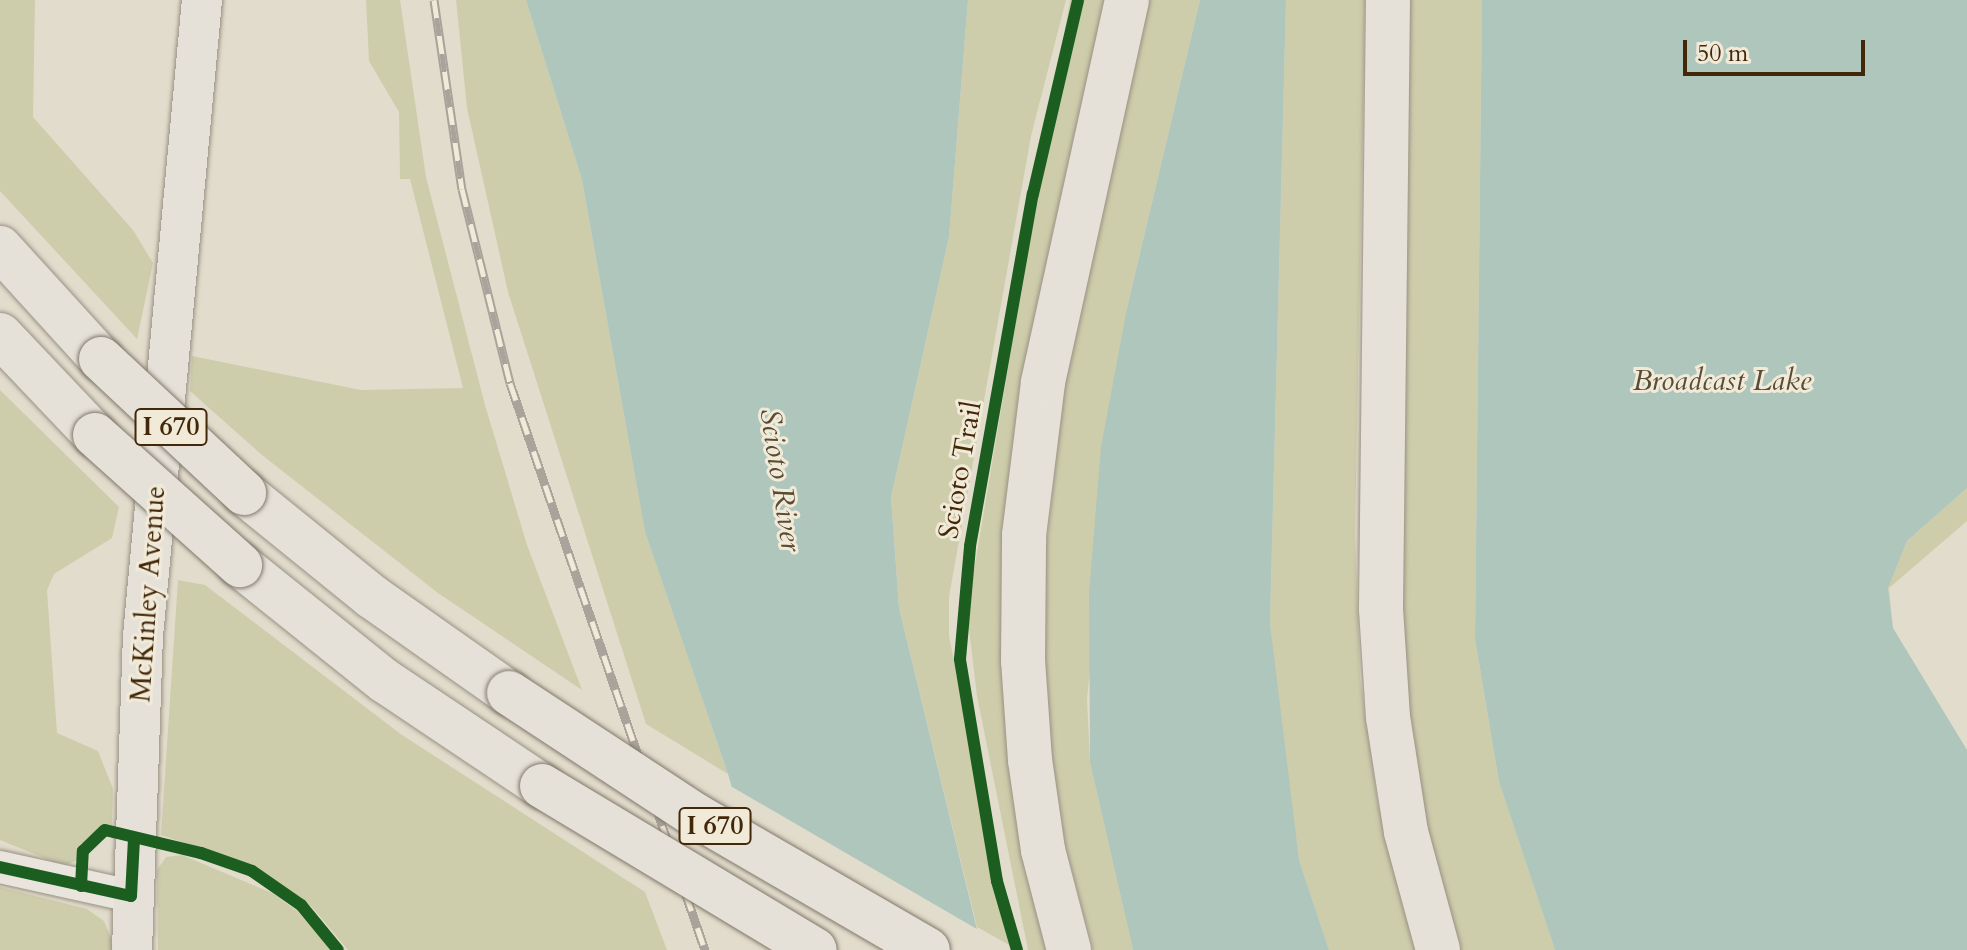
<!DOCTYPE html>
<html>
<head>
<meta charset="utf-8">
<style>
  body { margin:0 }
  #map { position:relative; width:1967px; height:950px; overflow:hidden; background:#e2dccc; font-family:Cardo,serif }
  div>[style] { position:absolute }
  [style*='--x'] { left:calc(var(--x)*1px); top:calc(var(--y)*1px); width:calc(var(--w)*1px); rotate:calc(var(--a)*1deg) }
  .green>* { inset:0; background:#cdcdab }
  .water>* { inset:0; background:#aec6bc }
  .pier>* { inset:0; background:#e2dccc }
  .roads { filter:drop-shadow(0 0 2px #989184) drop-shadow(0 0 2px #989184) }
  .tertiary>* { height:32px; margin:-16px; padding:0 16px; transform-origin:16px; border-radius:16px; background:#e9e5dd }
  .primary>* { height:40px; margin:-20px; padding:0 20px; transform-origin:20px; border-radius:20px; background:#e5e1d8 }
  .motorway>* { height:44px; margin:-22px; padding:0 22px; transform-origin:22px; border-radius:22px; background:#e5e1d8 }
  .rail>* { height:9px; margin-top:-4.5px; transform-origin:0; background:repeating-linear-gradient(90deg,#f2ead8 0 18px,#a9a49b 0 36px); box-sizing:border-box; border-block:2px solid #a9a49b }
  .bridges { filter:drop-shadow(0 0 2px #80786b) drop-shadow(0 0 2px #80786b) }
  .motorway-bridge>* { height:44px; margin:-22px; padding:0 22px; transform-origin:22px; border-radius:22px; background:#e5e1d8 }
  .cycleway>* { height:12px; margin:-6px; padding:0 6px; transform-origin:6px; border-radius:6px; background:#1b5e20 }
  span { translate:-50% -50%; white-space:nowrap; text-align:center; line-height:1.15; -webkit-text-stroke:6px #f2ead8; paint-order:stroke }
  .shield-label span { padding:2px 6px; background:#f2ead8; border:2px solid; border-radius:6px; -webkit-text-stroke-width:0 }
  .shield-label { font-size:26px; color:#422709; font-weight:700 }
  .street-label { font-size:28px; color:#422709 }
  .water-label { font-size:30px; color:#584c34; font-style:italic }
  .scale { position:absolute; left:1683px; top:40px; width:182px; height:36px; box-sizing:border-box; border:4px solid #422709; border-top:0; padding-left:10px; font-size:24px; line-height:28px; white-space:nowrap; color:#422709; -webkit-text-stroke:6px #f2ead8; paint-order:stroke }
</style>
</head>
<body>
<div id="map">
  <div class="green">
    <i style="clip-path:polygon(0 0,35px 0,33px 117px,133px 230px,153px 263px,137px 339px,0 191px)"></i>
    <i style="clip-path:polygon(366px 0,400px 0,426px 177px,485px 405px,527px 545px,582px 690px,438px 593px,262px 455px,190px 391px,192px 356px,361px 390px,463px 388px,410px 179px,400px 179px,399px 112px,369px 61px)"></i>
    <i style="clip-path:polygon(456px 0,526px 0,582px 180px,645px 532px,728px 774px,646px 724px,508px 292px,467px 108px)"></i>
    <i style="clip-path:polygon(968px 0,1066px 0,1031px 136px,949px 597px,949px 636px,1011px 946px,977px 927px,899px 608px,891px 497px,949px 237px)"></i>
    <i style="clip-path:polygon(1070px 0,1105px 0,1022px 380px,1050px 950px,1028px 950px,977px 696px,967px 612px)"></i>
    <i style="clip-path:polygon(1148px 0,1200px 0,1127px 308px,1087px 699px,1090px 761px,1133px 950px,1093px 950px,1065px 845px,1050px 744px,1042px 653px,1043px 572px,1065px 383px)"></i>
    <i style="clip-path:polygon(1286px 0,1365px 0,1355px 535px,1360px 678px,1378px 804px,1418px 950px,1329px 950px,1299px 860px,1285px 764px,1270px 623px)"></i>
    <i style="clip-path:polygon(1404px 0,1482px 0,1475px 639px,1499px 782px,1555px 950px,1460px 950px,1433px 870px,1405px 710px,1395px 571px)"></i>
    <i style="clip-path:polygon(0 390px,119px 507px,112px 538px,54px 574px,47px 590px,57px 733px,98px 751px,113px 789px,112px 826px,84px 857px,64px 866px,0 840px)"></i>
    <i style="clip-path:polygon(1967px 488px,1967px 521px,1889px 588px,1893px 628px,1967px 750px,1893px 628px,1888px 587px,1907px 541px)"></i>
    <i style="clip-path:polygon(178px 580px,205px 585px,402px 735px,645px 892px,667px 950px,348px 950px,311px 906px,257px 868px,161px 835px)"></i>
    <i style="clip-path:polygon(182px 855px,272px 893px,297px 911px,332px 950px,158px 950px,157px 870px,166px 857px)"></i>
    <i style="clip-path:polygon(0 887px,87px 909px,104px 921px,116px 950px,0 950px)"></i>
  </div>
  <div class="water">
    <i style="clip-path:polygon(526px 0,968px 0,949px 237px,891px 497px,899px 608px,982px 950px,780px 950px,728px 774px,645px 532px,582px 180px)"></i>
    <i style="clip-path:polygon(1200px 0,1286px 0,1270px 623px,1299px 860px,1329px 950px,1133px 950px,1090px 762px,1089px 593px,1101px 447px,1127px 308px)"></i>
    <i style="clip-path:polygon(1482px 0,1967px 0,1967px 488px,1907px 541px,1888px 588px,1893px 628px,1967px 750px,1967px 950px,1555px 950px,1499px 782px,1475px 639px)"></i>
  </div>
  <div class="pier">
    <i style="clip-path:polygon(727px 784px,982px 932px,986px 950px,776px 950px)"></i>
  </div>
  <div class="roads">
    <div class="tertiary">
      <i style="--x:0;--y:867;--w:134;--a:12.5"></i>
    </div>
    <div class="primary">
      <i style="--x:132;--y:950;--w:314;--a:-88"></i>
      <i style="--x:143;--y:636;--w:639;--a:-84.7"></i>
    </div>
    <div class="motorway">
      <i style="--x:1388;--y:0;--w:609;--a:90.66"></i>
      <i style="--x:1381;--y:609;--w:108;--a:86.3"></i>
      <i style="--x:1388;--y:717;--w:116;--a:81.1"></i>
      <i style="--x:1406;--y:832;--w:122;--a:74.8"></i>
      <i style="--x:0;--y:248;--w:150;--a:47.7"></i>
      <i style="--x:0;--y:335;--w:138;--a:46.5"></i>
      <i style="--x:244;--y:493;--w:164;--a:39"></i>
      <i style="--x:371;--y:596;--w:169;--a:35.1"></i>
      <i style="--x:240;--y:565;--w:186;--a:38.7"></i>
      <i style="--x:385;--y:681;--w:189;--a:33.8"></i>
      <i style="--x:1069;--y:950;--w:103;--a:-104.6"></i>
      <i style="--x:1043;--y:850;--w:91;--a:-98.2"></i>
      <i style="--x:1030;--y:760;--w:99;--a:-94"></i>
      <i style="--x:1023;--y:661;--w:126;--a:-89.5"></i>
      <i style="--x:1024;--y:535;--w:154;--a:-82.9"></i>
      <i style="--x:1043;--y:382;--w:391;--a:-77.6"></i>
    </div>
  </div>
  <div class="rail">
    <i style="--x:434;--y:0;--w:191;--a:81.6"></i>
    <i style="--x:462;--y:189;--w:200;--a:76.1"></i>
    <i style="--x:510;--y:383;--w:600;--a:71.02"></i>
  </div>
  <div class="bridges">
    <div class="motorway-bridge">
      <i style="--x:101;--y:359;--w:196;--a:43.1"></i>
      <i style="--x:95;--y:435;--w:195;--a:41.9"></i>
      <i style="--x:509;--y:693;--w:222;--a:33.3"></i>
      <i style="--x:695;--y:815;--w:269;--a:30.1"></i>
      <i style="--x:542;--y:786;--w:318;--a:31"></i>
    </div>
  </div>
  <div class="cycleway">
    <i style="--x:0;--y:867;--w:134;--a:12.5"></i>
    <i style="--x:131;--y:896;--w:57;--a:-87"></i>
    <i style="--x:81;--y:886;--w:35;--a:-87"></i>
    <i style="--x:83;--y:851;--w:30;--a:-44"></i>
    <i style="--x:105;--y:830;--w:99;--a:13.5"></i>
    <i style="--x:201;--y:853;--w:54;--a:19.4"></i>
    <i style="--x:252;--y:871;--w:60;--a:34.8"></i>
    <i style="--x:301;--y:905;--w:58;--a:50.6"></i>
    <i style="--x:1017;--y:950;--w:72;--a:-106.2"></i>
    <i style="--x:997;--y:881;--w:225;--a:-99.5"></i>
    <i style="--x:960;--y:659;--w:113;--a:-84.9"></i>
    <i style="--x:970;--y:546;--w:358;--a:-79.9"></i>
    <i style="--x:1033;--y:194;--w:199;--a:-76.9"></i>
  </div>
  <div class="shield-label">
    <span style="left:171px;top:427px">I 670</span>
    <span style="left:715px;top:826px">I 670</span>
  </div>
  <div class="street-label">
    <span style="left:960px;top:470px;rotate:-80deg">Scioto Trail</span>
    <span style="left:148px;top:594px;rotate:-86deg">McKinley Avenue</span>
  </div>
  <div class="water-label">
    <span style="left:1722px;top:381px">Broadcast Lake</span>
    <span style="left:780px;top:480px;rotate:81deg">Scioto River</span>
  </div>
  <div class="scale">50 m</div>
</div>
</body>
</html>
